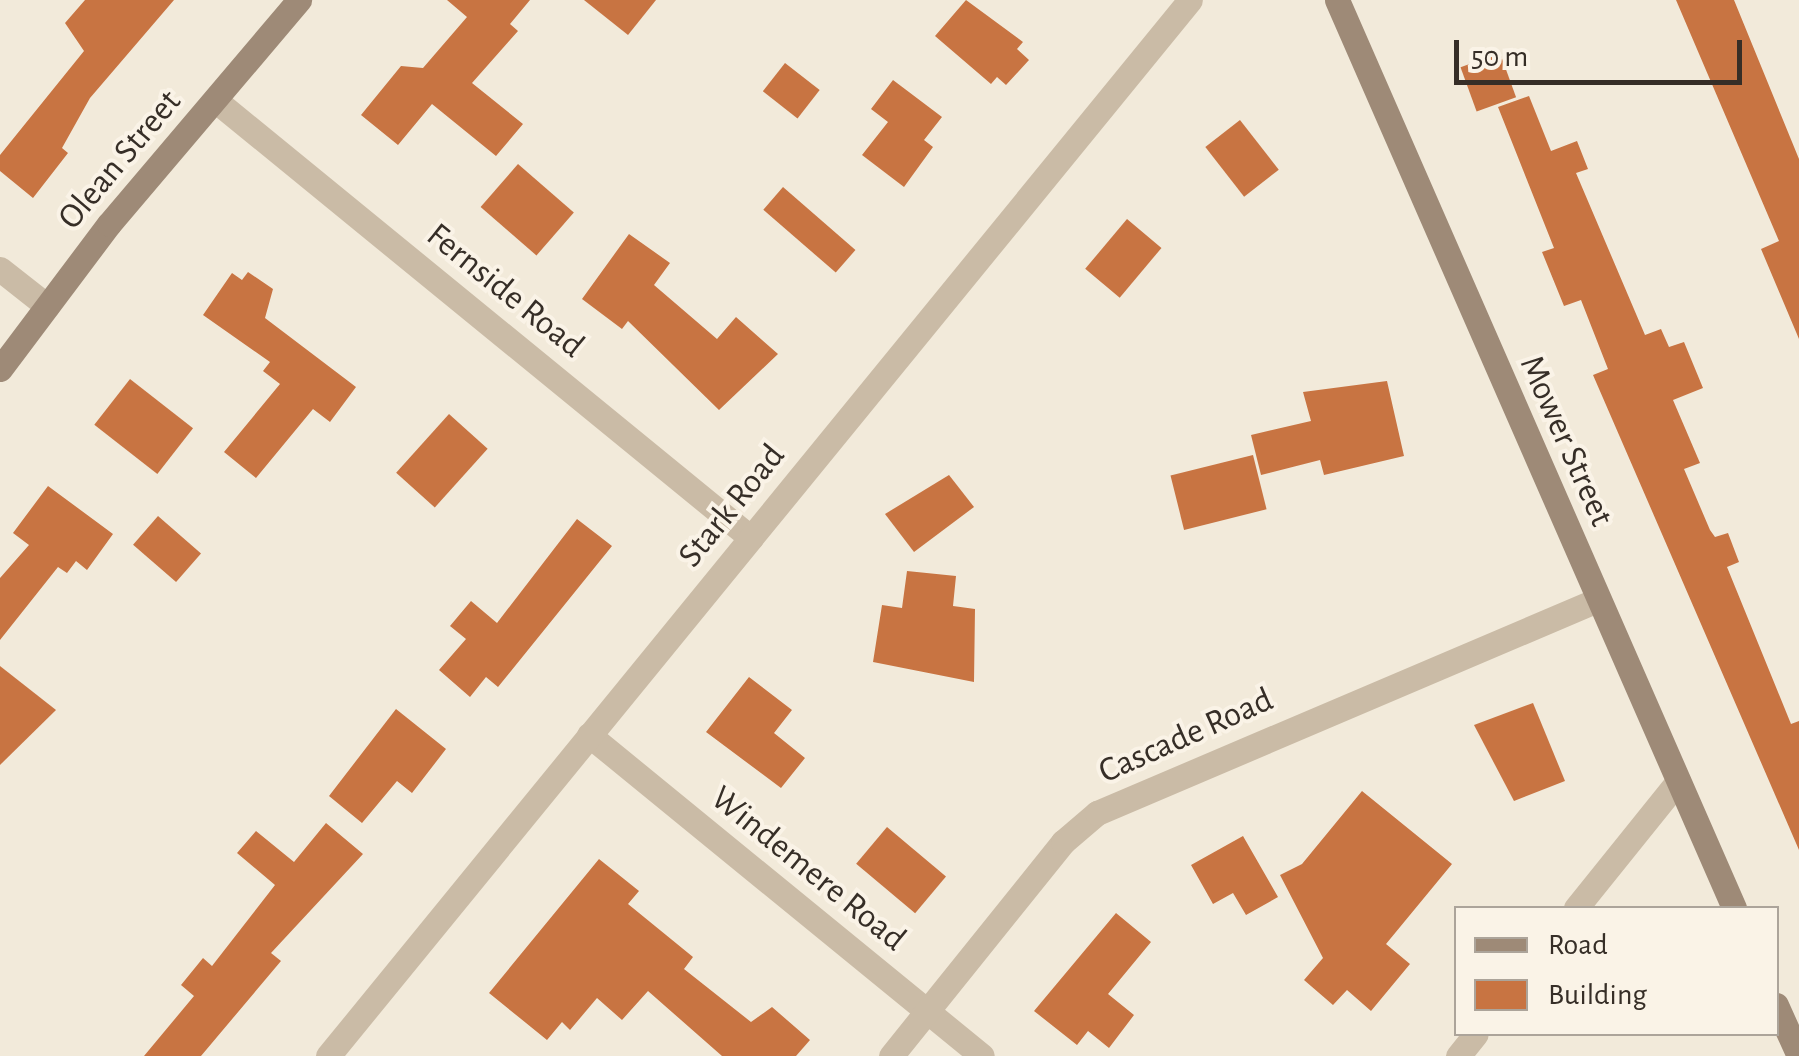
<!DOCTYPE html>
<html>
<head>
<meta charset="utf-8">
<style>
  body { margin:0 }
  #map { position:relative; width:1799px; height:1056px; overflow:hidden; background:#f2eada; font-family:"Alegreya Sans",sans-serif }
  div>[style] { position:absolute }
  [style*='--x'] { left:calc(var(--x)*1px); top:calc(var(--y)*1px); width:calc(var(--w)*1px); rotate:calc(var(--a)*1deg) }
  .building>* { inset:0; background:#c87442; transform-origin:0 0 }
  .street>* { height:25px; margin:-12.5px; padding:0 12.5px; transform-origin:12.5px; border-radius:12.5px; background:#cabba6 }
  .secondary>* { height:25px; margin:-12.5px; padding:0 12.5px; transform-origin:12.5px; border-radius:12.5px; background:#9e8a77 }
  span { translate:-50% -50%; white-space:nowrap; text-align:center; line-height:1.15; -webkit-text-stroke:8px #faf3e7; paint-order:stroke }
  .street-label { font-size:35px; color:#362e27 }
  .legend { position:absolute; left:1454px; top:906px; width:325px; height:130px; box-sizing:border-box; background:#faf3e7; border:2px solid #aca49a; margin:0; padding:12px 18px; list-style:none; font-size:30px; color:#362e27 }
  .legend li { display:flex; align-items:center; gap:20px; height:50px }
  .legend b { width:50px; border:2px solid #aca49a }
  .scale { position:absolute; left:1454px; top:40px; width:288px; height:45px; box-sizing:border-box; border:5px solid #362e27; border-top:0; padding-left:12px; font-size:30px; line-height:35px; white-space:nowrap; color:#362e27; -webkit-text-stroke:8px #faf3e7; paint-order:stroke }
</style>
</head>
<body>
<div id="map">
  <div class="building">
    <i style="clip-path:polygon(85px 0,174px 0,90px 98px,62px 148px,68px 153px,33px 198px,0 171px,0 155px,84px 51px,65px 23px)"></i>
    <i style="clip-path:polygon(447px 0,530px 0,510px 24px,518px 31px,472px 83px,523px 124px,496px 156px,432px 104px,398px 145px,361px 115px,401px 66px,423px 68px,467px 17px)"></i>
    <i style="clip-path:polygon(584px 0,656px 0,628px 35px)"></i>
    <i style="clip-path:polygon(966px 0,1023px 42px,1017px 49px,1029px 60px,1006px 85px,997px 77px,991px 84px,935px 36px)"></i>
    <i style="clip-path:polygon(1676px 0,1734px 0,1799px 159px,1799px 339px,1761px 249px,1779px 241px)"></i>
    <i style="left:1500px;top:53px;width:47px;height:42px;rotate:70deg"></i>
    <i style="left:785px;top:63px;width:44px;height:36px;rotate:38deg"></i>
    <i style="clip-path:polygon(893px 80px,942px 117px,924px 140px,933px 147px,904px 187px,862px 155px,888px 122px,871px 109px)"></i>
    <i style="clip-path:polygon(1529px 96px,1551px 151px,1577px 141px,1588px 169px,1576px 173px,1645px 335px,1661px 329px,1669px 347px,1684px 342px,1703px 388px,1673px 400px,1700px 463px,1684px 469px,1710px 530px,1715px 537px,1728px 533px,1739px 562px,1727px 567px,1791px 724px,1799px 721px,1799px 850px,1593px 375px,1608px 369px,1581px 300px,1564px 306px,1542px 252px,1554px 248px,1498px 107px)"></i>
    <i style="left:1240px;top:120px;width:63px;height:44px;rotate:52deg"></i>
    <i style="left:518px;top:164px;width:74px;height:57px;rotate:41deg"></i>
    <i style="left:783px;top:187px;width:96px;height:30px;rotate:41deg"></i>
    <i style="left:1127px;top:219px;width:45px;height:65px;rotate:40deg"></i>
    <i style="clip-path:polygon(629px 234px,670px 263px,654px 285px,717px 339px,736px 317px,778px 354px,719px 410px,628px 321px,622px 329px,582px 299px)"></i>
    <i style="clip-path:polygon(248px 272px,273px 289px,265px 318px,356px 387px,330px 422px,313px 409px,256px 478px,224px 452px,280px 384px,263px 371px,270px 362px,203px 315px,232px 273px,242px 280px)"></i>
    <i style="left:130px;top:379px;width:80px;height:58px;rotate:38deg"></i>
    <i style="clip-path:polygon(1387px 381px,1404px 456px,1324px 475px,1320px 460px,1261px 475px,1251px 435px,1311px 421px,1303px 392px)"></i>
    <i style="left:449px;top:414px;width:52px;height:79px;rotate:42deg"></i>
    <i style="left:1253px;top:455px;width:56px;height:85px;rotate:76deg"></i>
    <i style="clip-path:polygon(949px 475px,974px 507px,914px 552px,885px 514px)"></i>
    <i style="clip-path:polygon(48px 486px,113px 534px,87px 570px,76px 561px,67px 573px,58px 567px,0 640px,0 578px,29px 545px,13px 533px)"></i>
    <i style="left:158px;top:516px;width:57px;height:38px;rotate:41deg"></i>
    <i style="clip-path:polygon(577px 519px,612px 546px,498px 687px,486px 677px,470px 697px,439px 670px,466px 639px,450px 626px,471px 601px,497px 623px)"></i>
    <i style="clip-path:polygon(907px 571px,956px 576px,953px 606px,975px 609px,974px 682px,873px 662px,882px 605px,902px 608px)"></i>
    <i style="clip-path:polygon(0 666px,56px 710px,0 765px)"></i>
    <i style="clip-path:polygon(749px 677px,792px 710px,774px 733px,805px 758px,781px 788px,706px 732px)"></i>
    <i style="clip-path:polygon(1533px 703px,1565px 781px,1514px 801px,1474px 725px)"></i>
    <i style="clip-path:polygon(396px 709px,446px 749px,412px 793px,397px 781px,362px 823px,329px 796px)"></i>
    <i style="clip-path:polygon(1362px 791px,1452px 864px,1386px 944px,1410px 964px,1371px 1011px,1347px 990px,1333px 1005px,1304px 980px,1323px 958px,1280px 875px,1302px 864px)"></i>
    <i style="clip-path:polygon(326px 823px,363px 854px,271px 953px,281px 961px,201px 1056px,144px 1056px,194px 996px,181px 985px,203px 958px,212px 966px,275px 885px,237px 853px,256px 831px,294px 862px)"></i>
    <i style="left:887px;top:827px;width:77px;height:48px;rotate:40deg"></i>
    <i style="clip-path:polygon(1243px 836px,1278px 897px,1246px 915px,1233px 893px,1213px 904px,1191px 865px)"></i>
    <i style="clip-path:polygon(599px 859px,639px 891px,628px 904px,693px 957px,684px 969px,751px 1022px,772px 1007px,810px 1040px,796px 1056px,722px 1056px,648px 991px,622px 1020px,597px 998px,570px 1030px,562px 1022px,547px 1040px,489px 993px)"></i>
    <i style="clip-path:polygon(1116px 913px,1151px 942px,1108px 994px,1134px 1015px,1109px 1048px,1088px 1031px,1077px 1045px,1034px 1011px)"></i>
  </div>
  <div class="street">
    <i style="--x:215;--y:100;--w:692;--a:39.25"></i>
    <i style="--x:0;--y:269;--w:60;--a:38.2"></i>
    <i style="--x:589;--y:735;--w:507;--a:39.24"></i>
    <i style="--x:1576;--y:908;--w:163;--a:-51.2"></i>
    <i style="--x:328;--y:1056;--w:1363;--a:-50.78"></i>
    <i style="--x:891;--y:1056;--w:275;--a:-51.2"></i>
    <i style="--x:1063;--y:842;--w:45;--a:-40.5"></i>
    <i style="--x:1097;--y:813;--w:543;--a:-23.07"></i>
    <i style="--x:1458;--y:1056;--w:28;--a:-51"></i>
  </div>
  <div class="secondary">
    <i style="--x:1337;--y:0;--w:991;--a:66.38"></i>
    <i style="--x:0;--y:369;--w:181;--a:-53.1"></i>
    <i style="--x:109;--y:224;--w:294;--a:-49.7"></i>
    <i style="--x:1776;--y:1005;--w:56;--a:65.7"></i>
  </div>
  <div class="street-label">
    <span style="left:120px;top:160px;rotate:-50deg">Olean Street</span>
    <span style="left:505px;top:291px;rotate:39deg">Fernside Road</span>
    <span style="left:1566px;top:441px;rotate:66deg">Mower Street</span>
    <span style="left:732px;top:506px;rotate:-51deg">Stark Road</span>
    <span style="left:1186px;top:736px;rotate:-24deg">Cascade Road</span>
    <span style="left:808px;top:869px;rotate:39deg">Windemere Road</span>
  </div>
  <ul class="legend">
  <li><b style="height:12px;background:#9e8a77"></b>Road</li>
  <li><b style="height:28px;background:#c87442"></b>Building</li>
  </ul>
  <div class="scale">50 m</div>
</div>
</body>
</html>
